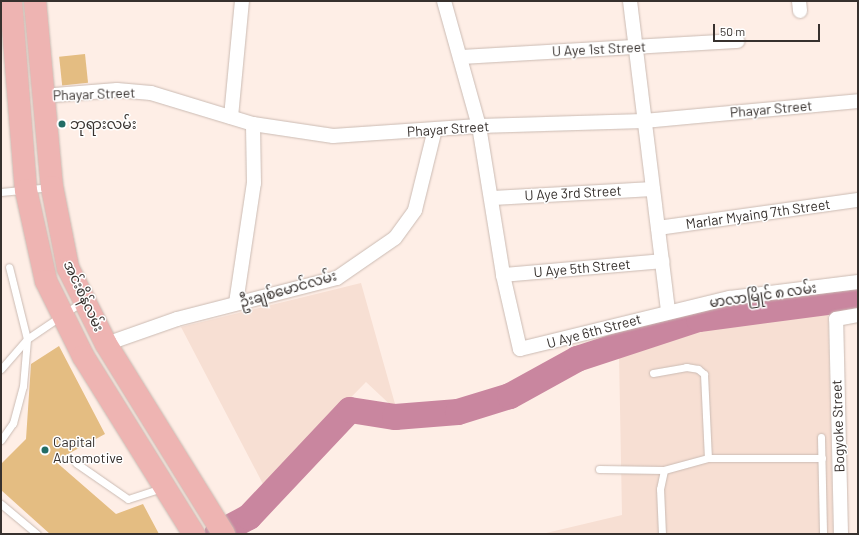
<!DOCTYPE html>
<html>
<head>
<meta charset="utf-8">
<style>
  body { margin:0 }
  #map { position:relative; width:859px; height:535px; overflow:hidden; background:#feeee6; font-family:Barlow,"Noto Sans Myanmar",sans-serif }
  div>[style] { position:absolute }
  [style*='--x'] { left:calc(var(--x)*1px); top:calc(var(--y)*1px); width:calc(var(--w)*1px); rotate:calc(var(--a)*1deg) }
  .built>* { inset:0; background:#f7dfd3 }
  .river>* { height:26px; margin:-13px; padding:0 13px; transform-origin:13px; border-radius:13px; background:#c9869f }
  .building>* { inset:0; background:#e4bd82; transform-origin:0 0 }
  .roads { filter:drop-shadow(0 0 1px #cbbbb3) drop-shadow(0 0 1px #cbbbb3) }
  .service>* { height:7px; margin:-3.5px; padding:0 3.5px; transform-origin:3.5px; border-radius:3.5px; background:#fff }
  .minor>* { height:14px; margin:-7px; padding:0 7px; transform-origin:7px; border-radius:7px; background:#fff }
  .primary>* { height:22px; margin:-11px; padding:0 11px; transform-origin:11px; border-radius:11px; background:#eeb4b2 }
  .dots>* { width:11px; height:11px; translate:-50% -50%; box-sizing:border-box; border:2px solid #fff; border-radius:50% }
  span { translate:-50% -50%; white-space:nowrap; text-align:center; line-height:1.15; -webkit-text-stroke:3px #fff; paint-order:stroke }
  .street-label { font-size:14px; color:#37312e }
  .poi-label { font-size:14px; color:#37312e }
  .left { translate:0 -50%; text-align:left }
  .frame { position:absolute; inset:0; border:2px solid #37312e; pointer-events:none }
  .scale { position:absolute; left:713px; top:24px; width:107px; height:18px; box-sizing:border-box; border:2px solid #37312e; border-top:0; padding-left:5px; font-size:12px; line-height:14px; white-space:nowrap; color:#37312e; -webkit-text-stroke:3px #fff; paint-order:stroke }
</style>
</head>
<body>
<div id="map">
  <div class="built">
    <i style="clip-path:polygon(361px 283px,397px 411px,366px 382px,264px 486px,181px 327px)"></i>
    <i style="clip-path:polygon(828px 308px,833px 534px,542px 534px,622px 515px,619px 355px,697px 329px)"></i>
  </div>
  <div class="river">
    <i style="--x:217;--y:534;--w:36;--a:-28"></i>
    <i style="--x:249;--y:517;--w:147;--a:-46.7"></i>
    <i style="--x:350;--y:410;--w:46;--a:8.8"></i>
    <i style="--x:395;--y:417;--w:63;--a:-4.5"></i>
    <i style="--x:458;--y:412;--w:54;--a:-17.1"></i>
    <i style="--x:510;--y:396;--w:77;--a:-28.9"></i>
    <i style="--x:577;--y:359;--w:128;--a:-18.2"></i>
    <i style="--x:699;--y:319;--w:160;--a:-7.5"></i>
  </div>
  <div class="building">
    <i style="left:85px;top:54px;width:29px;height:26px;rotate:84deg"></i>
    <i style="clip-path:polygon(59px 346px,105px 434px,55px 461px,116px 514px,143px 504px,159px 534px,50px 534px,1px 490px,1px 464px,26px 439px,31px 364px)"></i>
  </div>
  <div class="roads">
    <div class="service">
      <i style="--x:1;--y:192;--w:50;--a:-5.7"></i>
      <i style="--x:1;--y:369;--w:40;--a:-49"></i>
      <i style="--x:27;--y:339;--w:68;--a:-34.2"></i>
      <i style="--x:653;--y:373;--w:34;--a:-10"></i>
      <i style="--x:686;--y:367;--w:12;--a:9"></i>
      <i style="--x:698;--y:369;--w:8;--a:40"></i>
      <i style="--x:704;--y:374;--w:84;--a:87.3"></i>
      <i style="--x:821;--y:437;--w:97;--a:88.8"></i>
      <i style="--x:1;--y:440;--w:21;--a:-55"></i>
      <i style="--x:13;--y:423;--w:38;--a:-75"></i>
      <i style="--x:23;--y:386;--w:47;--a:-85.1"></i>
      <i style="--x:27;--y:339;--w:74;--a:-104"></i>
      <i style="--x:76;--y:463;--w:63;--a:34.7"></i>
      <i style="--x:128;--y:499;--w:36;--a:-18"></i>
      <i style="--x:599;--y:469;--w:65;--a:0.9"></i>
      <i style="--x:664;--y:470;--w:46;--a:-15.3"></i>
      <i style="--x:708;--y:458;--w:114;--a:0"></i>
      <i style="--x:1;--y:504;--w:47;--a:39.8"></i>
      <i style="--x:662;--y:534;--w:45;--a:-92.5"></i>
      <i style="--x:660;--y:489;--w:19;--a:-78"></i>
    </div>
    <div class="minor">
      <i style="--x:444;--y:1;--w:130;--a:74.4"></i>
      <i style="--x:479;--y:126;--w:151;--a:80.8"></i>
      <i style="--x:503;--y:275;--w:76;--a:77.1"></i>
      <i style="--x:520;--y:349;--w:216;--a:-13.7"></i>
      <i style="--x:730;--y:298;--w:129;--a:-7.1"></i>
      <i style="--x:630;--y:1;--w:312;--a:83"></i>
      <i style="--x:799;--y:1;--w:10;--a:84"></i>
      <i style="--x:460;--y:57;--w:278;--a:-3.3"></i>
      <i style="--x:42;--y:96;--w:75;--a:-4.6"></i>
      <i style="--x:117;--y:90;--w:34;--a:5"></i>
      <i style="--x:151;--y:93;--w:107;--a:16.9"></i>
      <i style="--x:253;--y:124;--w:81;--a:8.5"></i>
      <i style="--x:333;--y:136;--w:146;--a:-3.9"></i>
      <i style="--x:479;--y:126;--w:165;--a:-1.7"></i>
      <i style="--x:644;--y:121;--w:215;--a:-5.3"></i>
      <i style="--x:231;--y:117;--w:117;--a:-84.6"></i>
      <i style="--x:493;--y:198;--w:160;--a:-3.2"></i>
      <i style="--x:658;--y:228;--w:202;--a:-8"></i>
      <i style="--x:503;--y:275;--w:160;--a:-5"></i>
      <i style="--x:236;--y:303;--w:121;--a:-81.5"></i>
      <i style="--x:254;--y:183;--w:59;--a:-91"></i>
      <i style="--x:106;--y:344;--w:75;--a:-19.4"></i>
      <i style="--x:177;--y:319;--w:165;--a:-14.4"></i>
      <i style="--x:337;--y:278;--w:70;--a:-34.6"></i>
      <i style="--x:395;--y:238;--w:34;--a:-54"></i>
      <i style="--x:415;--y:210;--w:83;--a:-76.1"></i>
      <i style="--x:841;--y:534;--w:215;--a:-91.3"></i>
      <i style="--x:836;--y:319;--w:22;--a:-10"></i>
    </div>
    <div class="primary">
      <i style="--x:11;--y:1;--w:190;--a:85.5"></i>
      <i style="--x:26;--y:190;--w:93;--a:77.6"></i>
      <i style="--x:46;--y:281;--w:84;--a:63.7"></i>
      <i style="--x:83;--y:356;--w:210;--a:58.1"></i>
      <i style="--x:35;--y:1;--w:187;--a:84.8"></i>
      <i style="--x:52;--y:187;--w:83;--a:78.8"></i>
      <i style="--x:68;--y:268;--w:85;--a:63.4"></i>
      <i style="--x:106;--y:344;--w:224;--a:58.2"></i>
    </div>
  </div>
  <div class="dots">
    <i style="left:62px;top:124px;background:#236d66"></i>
    <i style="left:45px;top:450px;background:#236d66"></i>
  </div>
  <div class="street-label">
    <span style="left:599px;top:49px;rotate:-3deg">U Aye 1st Street</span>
    <span style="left:94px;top:94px;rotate:-2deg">Phayar Street</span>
    <span style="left:771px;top:109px;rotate:-5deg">Phayar Street</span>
    <span style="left:448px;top:129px;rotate:-4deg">Phayar Street</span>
    <span style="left:573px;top:193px;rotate:-3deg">U Aye 3rd Street</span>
    <span style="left:758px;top:214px;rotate:-8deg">Marlar Myaing 7th Street</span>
    <span style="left:582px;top:268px;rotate:-5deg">U Aye 5th Street</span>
    <span style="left:288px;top:289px;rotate:-16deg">ဦးချစ်မောင်လမ်း</span>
    <span style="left:763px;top:295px;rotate:-8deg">မာလာမြိုင် ၈ လမ်း</span>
    <span style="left:84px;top:296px;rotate:65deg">အင်းစိန်လမ်း</span>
    <span style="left:594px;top:331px;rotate:-15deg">U Aye 6th Street</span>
    <span style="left:838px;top:426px;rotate:-92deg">Bogyoke Street</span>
  </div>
  <div class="poi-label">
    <span class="left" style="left:70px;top:124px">ဘုရားလမ်း</span>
    <span class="left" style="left:53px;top:450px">Capital<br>Automotive</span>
  </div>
  <div class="frame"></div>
  <div class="scale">50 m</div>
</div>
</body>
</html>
